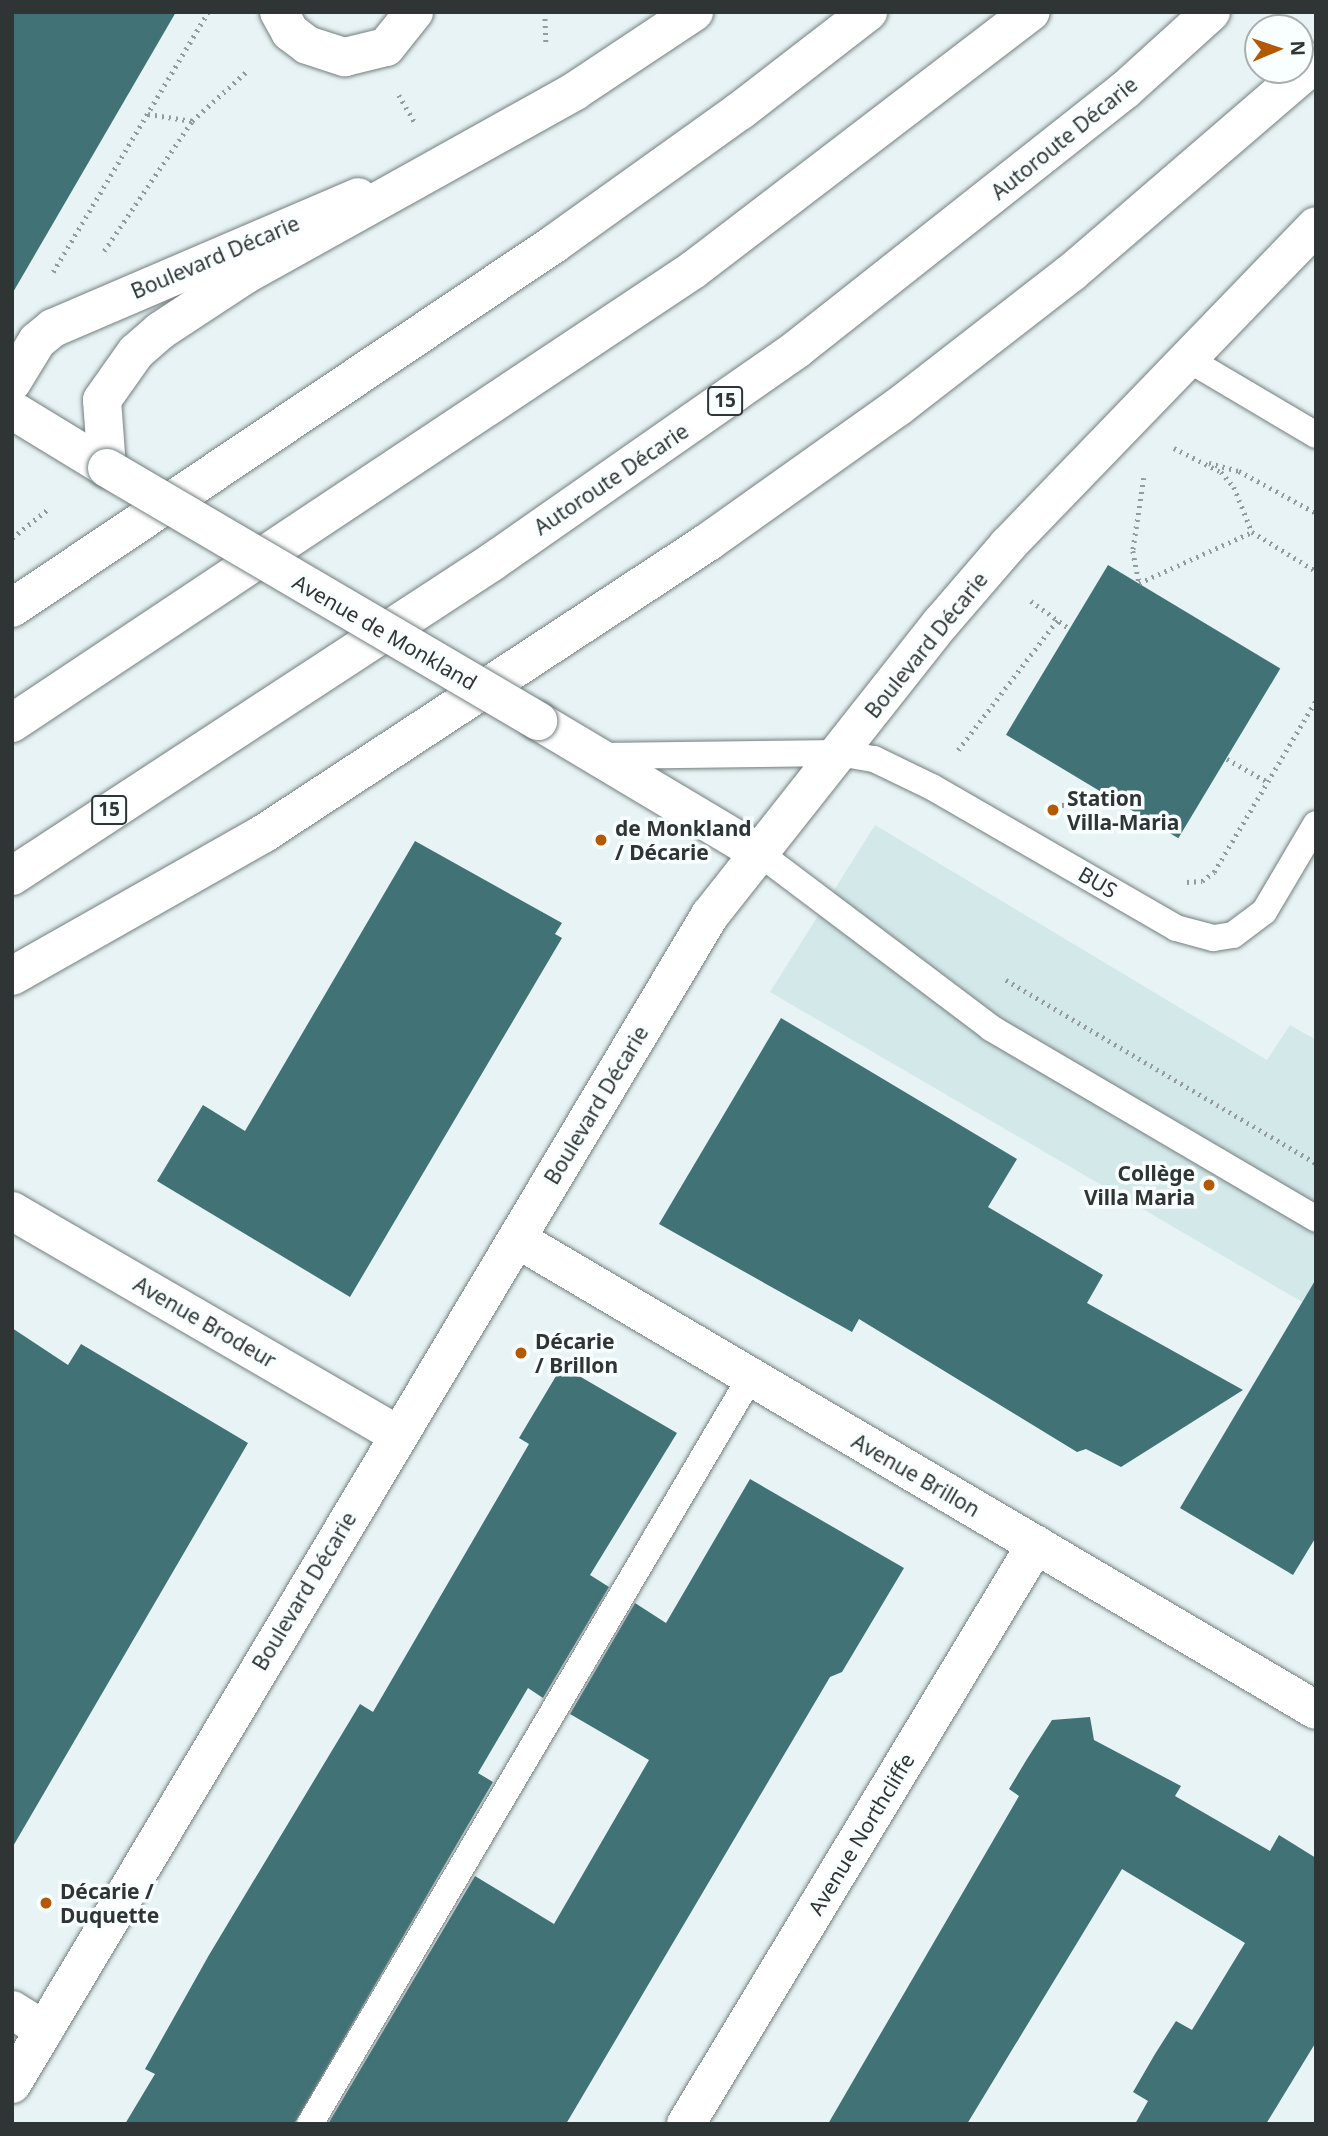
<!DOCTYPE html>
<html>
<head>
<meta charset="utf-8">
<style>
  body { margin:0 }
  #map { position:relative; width:1328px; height:2136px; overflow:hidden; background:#e7f3f4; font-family:"Noto Sans",sans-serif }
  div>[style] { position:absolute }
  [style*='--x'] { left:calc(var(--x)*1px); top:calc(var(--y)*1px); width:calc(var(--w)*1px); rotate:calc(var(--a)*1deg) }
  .built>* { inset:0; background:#d3e8e9 }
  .building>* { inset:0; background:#407276; transform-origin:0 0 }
  .path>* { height:4.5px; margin-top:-2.25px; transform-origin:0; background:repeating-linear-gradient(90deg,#939b9c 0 2px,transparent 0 7px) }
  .roads { filter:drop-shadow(0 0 2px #747f7f) drop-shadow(0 0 2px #747f7f) }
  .service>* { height:26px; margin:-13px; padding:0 13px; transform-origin:13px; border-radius:13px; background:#fff }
  .minor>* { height:38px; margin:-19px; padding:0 19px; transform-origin:19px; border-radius:19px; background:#fff }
  .tertiary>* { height:38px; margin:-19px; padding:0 19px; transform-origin:19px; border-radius:19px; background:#fff }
  .secondary>* { height:38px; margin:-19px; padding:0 19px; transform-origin:19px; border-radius:19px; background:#fff }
  .motorway>* { height:38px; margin:-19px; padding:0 19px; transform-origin:19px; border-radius:19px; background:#fff }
  .bridges { filter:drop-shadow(0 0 2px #747f7f) drop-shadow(0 0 2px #747f7f) }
  .secondary-bridge>* { height:38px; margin:-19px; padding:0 19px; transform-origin:19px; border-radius:19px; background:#fff }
  .dots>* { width:19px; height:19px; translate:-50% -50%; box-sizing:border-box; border:4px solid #f9feff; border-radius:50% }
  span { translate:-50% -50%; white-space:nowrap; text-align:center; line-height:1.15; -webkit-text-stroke:7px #f9feff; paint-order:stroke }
  .shield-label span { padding:2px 5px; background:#f9feff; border:2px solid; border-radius:5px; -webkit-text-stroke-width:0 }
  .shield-label { font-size:19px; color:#2f3434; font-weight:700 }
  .street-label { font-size:21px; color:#2f3434 }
  .poi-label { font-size:21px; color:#2f3434; font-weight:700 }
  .left { translate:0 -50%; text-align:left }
  .right { translate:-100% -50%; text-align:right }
  .frame { position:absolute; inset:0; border:14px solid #2f3434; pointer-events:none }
  .north { position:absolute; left:1244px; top:14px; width:70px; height:70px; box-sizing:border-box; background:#f9feff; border:2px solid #a8adae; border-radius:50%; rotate:88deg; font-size:19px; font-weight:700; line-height:28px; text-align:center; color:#2f3434 }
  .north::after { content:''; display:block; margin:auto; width:24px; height:32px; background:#b55802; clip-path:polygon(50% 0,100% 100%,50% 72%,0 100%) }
</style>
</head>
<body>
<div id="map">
  <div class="built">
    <i style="clip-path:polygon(875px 825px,1267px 1060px,1290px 1025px,1316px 1040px,1316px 1310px,770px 992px)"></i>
  </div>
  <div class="building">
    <i style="clip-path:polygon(12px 12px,176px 12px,12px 294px)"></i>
    <i style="left:1108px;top:565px;width:201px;height:198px;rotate:31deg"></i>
    <i style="clip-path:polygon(415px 841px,562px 923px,555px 934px,562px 938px,350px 1297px,157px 1181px,203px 1105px,245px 1131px)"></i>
    <i style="clip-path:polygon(781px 1018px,1017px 1159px,988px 1207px,1103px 1275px,1087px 1303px,1243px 1390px,1121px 1467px,1086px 1449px,1077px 1452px,859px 1319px,852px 1332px,659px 1224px)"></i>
    <i style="clip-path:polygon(1316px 1279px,1316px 1537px,1293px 1575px,1180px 1508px)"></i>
    <i style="clip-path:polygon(12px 1328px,68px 1365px,81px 1344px,248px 1443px,12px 1848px)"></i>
    <i style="clip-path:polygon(562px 1366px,677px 1433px,590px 1575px,609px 1587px,543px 1698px,528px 1688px,478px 1773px,493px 1782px,294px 2124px,125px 2124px,155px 2074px,145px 2069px,209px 1955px,360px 1704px,373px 1712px,529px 1444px,519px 1438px)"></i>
    <i style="clip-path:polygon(750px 1479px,904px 1568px,842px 1672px,830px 1677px,566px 2124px,328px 2124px,475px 1876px,554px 1924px,649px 1760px,570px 1714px,635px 1603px,666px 1623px)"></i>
    <i style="clip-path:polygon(1090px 1717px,1094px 1740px,1181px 1786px,1175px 1796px,1270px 1851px,1279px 1835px,1316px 1858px,1316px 2042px,1266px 2124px,1135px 2124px,1148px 2101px,1133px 2092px,1155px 2054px,1176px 2021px,1192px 2030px,1245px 1943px,1122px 1869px,967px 2124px,828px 2124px,1019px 1796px,1009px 1789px,1027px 1759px,1052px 1720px)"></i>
  </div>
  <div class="path">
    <i style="--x:545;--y:12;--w:30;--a:88"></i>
    <i style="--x:399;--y:95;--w:34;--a:60"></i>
    <i style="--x:148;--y:114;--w:45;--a:9"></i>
    <i style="--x:192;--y:121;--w:76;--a:-42.3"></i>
    <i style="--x:104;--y:251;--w:157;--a:-55.9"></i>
    <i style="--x:53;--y:272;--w:303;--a:-59.2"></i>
    <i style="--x:1174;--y:448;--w:53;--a:27.1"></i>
    <i style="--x:1221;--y:472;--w:20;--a:49"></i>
    <i style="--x:1234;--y:487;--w:48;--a:68.2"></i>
    <i style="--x:1209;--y:463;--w:31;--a:15"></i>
    <i style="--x:1239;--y:471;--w:88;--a:28.6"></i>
    <i style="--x:1144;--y:478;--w:74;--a:98.6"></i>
    <i style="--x:1133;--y:551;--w:33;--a:79"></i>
    <i style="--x:1139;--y:583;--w:124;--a:-24.3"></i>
    <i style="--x:1252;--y:532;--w:75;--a:31.4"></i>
    <i style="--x:12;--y:538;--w:45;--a:-38.7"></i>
    <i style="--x:1031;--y:601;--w:48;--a:35.7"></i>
    <i style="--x:958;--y:750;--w:165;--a:-52.6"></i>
    <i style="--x:1227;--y:759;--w:47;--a:29.3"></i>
    <i style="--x:1055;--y:805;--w:68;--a:-0.8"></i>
    <i style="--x:1187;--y:882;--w:15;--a:-4"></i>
    <i style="--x:1202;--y:881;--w:15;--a:-37"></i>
    <i style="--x:1214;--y:872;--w:200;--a:-59.3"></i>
    <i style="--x:1006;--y:980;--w:360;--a:30.6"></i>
  </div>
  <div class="roads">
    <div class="service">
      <i style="--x:1186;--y:358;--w:151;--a:30.6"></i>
      <i style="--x:600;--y:756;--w:239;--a:-0.7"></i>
      <i style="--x:839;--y:753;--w:36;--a:10"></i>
      <i style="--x:874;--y:759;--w:64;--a:25.8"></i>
      <i style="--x:932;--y:787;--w:282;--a:30"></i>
      <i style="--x:1176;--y:928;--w:39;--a:15"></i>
      <i style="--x:1214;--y:938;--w:19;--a:-9"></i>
      <i style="--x:1233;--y:935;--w:39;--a:-37"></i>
      <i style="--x:1264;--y:912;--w:102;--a:-59.4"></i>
      <i style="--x:759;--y:853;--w:291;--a:37"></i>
      <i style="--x:991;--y:1028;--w:377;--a:30.4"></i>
      <i style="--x:310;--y:2124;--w:866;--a:-59.47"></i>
    </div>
    <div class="minor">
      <i style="--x:279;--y:12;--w:23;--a:61"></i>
      <i style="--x:290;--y:32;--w:21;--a:37"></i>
      <i style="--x:307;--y:45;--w:40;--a:18"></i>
      <i style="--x:345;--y:57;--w:42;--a:-13.7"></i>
      <i style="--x:386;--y:47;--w:45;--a:-51.3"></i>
      <i style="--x:12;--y:1211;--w:445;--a:30.1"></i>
      <i style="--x:517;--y:1239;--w:927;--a:30.52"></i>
      <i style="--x:12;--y:2010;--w:38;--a:32"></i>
      <i style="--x:686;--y:2124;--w:677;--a:-58.89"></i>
    </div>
    <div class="tertiary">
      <i style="--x:12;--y:382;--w:48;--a:-58.6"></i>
      <i style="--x:37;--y:341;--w:21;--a:-39"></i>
      <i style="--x:53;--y:328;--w:332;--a:-23.2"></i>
      <i style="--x:12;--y:410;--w:111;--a:31.4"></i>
    </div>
    <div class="secondary">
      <i style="--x:107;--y:468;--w:68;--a:-94.2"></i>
      <i style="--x:102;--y:400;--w:59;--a:-54.7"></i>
      <i style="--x:136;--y:352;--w:32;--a:-41"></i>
      <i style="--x:160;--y:331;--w:102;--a:-33.4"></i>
      <i style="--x:245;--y:275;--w:378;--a:-29.1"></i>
      <i style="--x:575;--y:91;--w:143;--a:-33.6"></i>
      <i style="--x:538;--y:721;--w:257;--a:30.8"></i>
      <i style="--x:12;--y:2084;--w:1362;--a:-59.16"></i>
      <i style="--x:710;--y:915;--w:372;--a:-51.7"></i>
      <i style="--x:941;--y:623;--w:103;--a:-49.3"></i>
      <i style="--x:1008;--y:545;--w:443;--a:-46"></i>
    </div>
    <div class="motorway">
      <i style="--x:12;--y:608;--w:653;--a:-33.88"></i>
      <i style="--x:554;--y:244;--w:229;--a:-35.6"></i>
      <i style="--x:740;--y:111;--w:162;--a:-37.7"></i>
      <i style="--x:12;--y:723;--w:818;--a:-33.63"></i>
      <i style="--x:693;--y:270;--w:425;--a:-37.4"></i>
      <i style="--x:12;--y:876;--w:574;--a:-33.19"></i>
      <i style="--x:492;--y:562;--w:372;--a:-34.9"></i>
      <i style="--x:797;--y:349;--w:418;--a:-38.3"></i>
      <i style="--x:1125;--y:90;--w:116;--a:-42.2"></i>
      <i style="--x:12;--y:976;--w:288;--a:-29.5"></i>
      <i style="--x:263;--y:834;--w:532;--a:-33.27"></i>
      <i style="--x:708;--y:542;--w:233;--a:-35.4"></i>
      <i style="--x:898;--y:407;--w:219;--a:-37.8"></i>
      <i style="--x:1071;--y:273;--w:323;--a:-40.7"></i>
    </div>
  </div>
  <div class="bridges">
    <div class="secondary-bridge">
      <i style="--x:107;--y:468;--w:500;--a:30.4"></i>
    </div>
  </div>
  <div class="dots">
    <i style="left:1053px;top:810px;background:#b55802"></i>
    <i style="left:601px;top:840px;background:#b55802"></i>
    <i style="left:1209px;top:1185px;background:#b55802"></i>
    <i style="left:521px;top:1353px;background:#b55802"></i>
    <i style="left:46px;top:1903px;background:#b55802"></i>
  </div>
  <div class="shield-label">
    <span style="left:725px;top:401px">15</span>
    <span style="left:109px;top:810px">15</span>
  </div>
  <div class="street-label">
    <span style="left:1064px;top:138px;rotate:-39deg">Autoroute Décarie</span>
    <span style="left:215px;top:257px;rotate:-23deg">Boulevard Décarie</span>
    <span style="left:611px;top:479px;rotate:-34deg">Autoroute Décarie</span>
    <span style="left:385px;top:632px;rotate:30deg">Avenue de Monkland</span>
    <span style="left:926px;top:645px;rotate:-51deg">Boulevard Décarie</span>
    <span style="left:1098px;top:882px;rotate:30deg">BUS</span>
    <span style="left:596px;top:1105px;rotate:-59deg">Boulevard Décarie</span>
    <span style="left:205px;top:1322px;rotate:30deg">Avenue Brodeur</span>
    <span style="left:916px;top:1475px;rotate:30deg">Avenue Brillon</span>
    <span style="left:304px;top:1591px;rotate:-59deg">Boulevard Décarie</span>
    <span style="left:861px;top:1834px;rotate:-59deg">Avenue Northcliffe</span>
  </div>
  <div class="poi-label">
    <span class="left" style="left:1067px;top:810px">Station<br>Villa-Maria</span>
    <span class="left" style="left:615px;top:840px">de Monkland<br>/ Décarie</span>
    <span class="right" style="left:1195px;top:1185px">Collège<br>Villa Maria</span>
    <span class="left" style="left:535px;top:1353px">Décarie<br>/ Brillon</span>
    <span class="left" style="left:60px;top:1903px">Décarie /<br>Duquette</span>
  </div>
  <div class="frame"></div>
  <div class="north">N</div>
</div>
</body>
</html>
